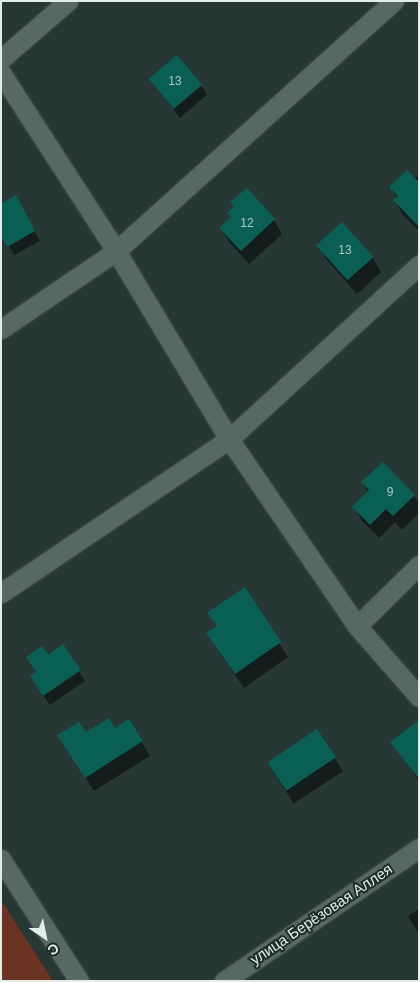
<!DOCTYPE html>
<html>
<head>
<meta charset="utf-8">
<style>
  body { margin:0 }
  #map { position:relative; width:420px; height:982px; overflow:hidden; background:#273734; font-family:Helvetica,sans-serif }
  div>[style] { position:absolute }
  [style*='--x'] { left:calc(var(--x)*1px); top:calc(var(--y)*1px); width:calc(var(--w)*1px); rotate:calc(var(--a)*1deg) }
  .green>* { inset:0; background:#6b3321 }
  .shadow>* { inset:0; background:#0007; transform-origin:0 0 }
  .building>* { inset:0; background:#095f53; transform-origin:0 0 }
  .roads { filter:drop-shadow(0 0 1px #465451) drop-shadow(0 0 1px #465451) }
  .minor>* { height:19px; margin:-9.5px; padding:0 9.5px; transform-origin:9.5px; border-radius:9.5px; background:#586965 }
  span { translate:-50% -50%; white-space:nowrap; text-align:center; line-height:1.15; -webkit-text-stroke:4px #1d2d2a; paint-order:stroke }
  .number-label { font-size:12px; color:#acc9c4 }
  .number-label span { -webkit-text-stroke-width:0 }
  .street-label { font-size:15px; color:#e2ecea }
  .frame { position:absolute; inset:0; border:2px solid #e2ecea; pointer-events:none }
  .north { position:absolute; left:20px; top:912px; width:50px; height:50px; -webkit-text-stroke:4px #1d2d2a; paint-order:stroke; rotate:146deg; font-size:14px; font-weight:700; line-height:20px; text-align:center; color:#e2ecea }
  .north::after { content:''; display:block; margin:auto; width:18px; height:22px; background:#e2ecea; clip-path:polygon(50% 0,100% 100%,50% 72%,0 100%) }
</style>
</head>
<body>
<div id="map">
  <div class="green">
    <i style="clip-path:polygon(1px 900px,53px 981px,1px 981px)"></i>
  </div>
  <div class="shadow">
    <i style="clip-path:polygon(150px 79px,201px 85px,207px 95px,180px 118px)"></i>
    <i style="clip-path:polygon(419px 176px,419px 231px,403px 215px,395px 201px,397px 198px,391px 187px)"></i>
    <i style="clip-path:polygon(246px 189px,274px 220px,282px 234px,249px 264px,229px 242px,221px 228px,232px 218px,235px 208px,232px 203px)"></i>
    <i style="clip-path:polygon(15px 197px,40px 241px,14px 255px,1px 233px)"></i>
    <i style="clip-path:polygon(342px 223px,373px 258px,381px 272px,357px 294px,326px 259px,318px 245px)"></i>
    <i style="clip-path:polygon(363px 483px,414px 496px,419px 503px,419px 513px,402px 530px,395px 522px,379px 538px,362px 521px,354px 507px,368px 492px)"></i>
    <i style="clip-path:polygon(244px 589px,288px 657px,244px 688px,216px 647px,217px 627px,209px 613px)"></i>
    <i style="clip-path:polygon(63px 646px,85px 681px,50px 705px,37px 686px,37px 673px,47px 656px)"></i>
    <i style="clip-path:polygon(129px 721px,150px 756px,94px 791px,67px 749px,115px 730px)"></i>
    <i style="clip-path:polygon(419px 721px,419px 781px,392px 742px)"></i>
    <i style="left:317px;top:731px;width:48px;height:59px;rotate:57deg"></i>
    <i style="clip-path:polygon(419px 909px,419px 934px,408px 916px)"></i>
  </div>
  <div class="building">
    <i style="left:177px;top:55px;width:39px;height:37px;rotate:50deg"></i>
    <i style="clip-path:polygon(407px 170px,419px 182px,419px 227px,393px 200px,398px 196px,389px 187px)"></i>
    <i style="clip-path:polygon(247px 188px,275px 219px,241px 251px,219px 228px,231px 217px,227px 213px,234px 206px,230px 202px)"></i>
    <i style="clip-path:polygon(16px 195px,35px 231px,7px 247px,1px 236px,1px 204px)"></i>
    <i style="left:342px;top:222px;width:47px;height:35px;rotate:48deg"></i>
    <i style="clip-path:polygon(383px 462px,415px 495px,393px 516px,386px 509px,370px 525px,352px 507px,369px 490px,361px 482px)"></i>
    <i style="clip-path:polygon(245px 587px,281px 642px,235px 674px,206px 633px,217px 626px,207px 613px)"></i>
    <i style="clip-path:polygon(63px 644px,81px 670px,43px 696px,30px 676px,36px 672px,26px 657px,42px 646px,48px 655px)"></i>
    <i style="clip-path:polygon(109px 718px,115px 728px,129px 719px,143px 741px,85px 778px,57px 735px,79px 722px,86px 732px)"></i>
    <i style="clip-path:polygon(419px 720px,419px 779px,390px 742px)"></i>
    <i style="left:317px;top:729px;width:34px;height:60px;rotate:56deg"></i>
  </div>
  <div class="roads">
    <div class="minor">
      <i style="--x:1;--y:59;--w:89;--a:-40.9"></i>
      <i style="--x:1;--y:73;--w:212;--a:57.1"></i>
      <i style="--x:116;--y:251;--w:219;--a:59"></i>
      <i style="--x:229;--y:439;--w:227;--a:55.6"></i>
      <i style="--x:357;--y:626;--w:94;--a:48.9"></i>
      <i style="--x:1;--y:329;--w:139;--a:-34.1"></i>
      <i style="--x:116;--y:251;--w:374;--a:-42"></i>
      <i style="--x:1;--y:593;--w:275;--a:-34"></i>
      <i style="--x:229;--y:439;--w:258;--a:-42.5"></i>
      <i style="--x:357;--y:626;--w:87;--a:-44.5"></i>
      <i style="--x:1;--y:859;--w:145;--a:57.4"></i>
      <i style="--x:224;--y:981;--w:236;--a:-34.3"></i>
    </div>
  </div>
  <div class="number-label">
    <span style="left:175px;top:82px">13</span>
    <span style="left:247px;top:224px">12</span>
    <span style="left:345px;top:251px">13</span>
    <span style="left:390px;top:493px">9</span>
  </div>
  <div class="street-label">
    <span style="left:321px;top:914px;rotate:-34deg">улица Берёзовая Аллея</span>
  </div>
  <div class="frame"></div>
  <div class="north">С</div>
</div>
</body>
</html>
